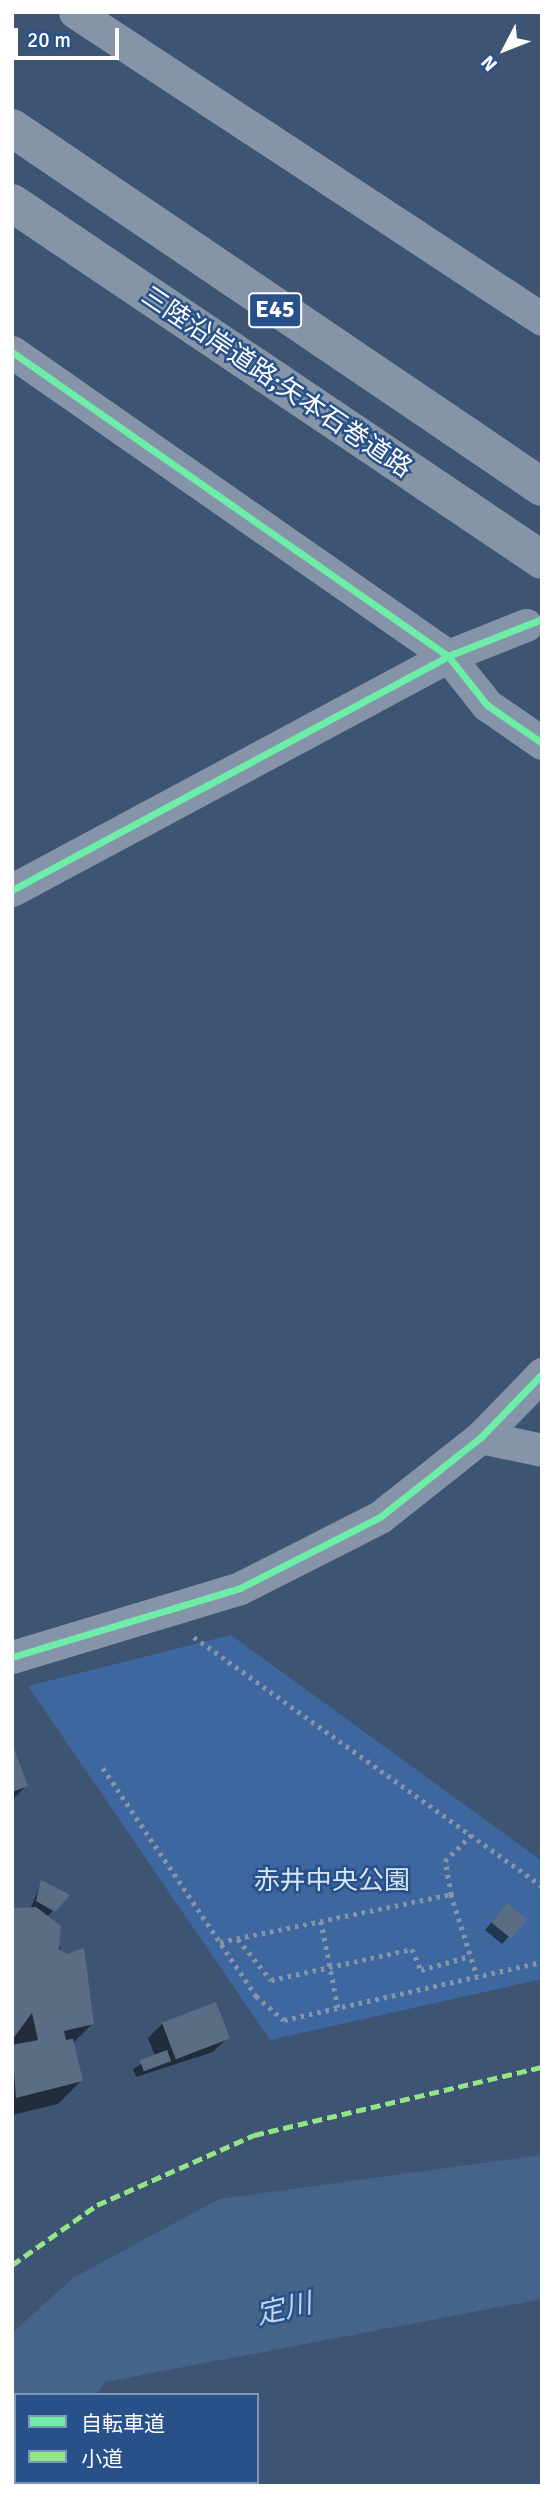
<!DOCTYPE html>
<html>
<head>
<meta charset="utf-8">
<style>
  body { margin:0 }
  #map { position:relative; width:554px; height:2498px; overflow:hidden; background:#3e5473; font-family:Signika,"Noto Sans JP",sans-serif }
  div>[style] { position:absolute }
  [style*='--x'] { left:calc(var(--x)*1px); top:calc(var(--y)*1px); width:calc(var(--w)*1px); rotate:calc(var(--a)*1deg) }
  .green>* { inset:0; background:#3d679e }
  .water>* { inset:0; background:#46638a }
  .shadow>* { inset:0; background:#0007 }
  .building>* { inset:0; background:#5b6d85; transform-origin:0 0 }
  .path>* { height:4.5px; margin-top:-2.25px; transform-origin:0; background:repeating-linear-gradient(90deg,#8594a8 0 3.5px,transparent 0 8.5px) }
  .street>* { height:33px; margin:-16.5px; padding:0 16.5px; transform-origin:16.5px; border-radius:16.5px; background:#8594a8 }
  .highway>* { height:38px; margin:-19px; padding:0 19px; transform-origin:19px; border-radius:19px; background:#8594a6 }
  .quiet>* { height:5px; margin-top:-2.5px; transform-origin:0; background:repeating-linear-gradient(90deg,#94e586 0 10px,transparent 0 15px) }
  .cycleway>* { height:7px; margin:-3.5px; padding:0 3.5px; transform-origin:3.5px; border-radius:3.5px; background:#6deda7 }
  span { translate:-50% -50%; white-space:nowrap; text-align:center; line-height:1.15; -webkit-text-stroke:5px #285089; paint-order:stroke }
  .shield-label span { padding:2px 5px; background:#285089; border:2px solid; border-radius:5px; -webkit-text-stroke-width:0 }
  .shield-label { font-size:24px; color:#fff; font-weight:700 }
  .street-label { font-size:26px; color:#fff }
  .park-label { font-size:26px; color:#d9e6f7 }
  .water-label { font-size:28px; color:#c1d5f0; font-style:italic }
  .frame { position:absolute; inset:0; border:14px solid #fff; pointer-events:none }
  .legend { position:absolute; left:14px; top:2393px; width:245px; height:91px; box-sizing:border-box; background:#285089; border:2px solid #7e96b8; margin:0; padding:9px 12px; list-style:none; font-size:21px; color:#fff }
  .legend li { display:flex; align-items:center; gap:14px; height:35px }
  .legend b { width:35px; border:2px solid #7e96b8 }
  .north { position:absolute; left:470px; top:14px; width:70px; height:70px; -webkit-text-stroke:5px #285089; paint-order:stroke; rotate:228deg; font-size:19px; font-weight:700; line-height:28px; text-align:center; color:#fff }
  .north::after { content:''; display:block; margin:auto; width:24px; height:32px; background:#fff; clip-path:polygon(50% 0,100% 100%,50% 72%,0 100%) }
  .scale { position:absolute; left:14px; top:28px; width:105px; height:32px; box-sizing:border-box; border:4px solid #fff; border-top:0; padding-left:9px; font-size:21px; line-height:24px; white-space:nowrap; color:#fff; -webkit-text-stroke:5px #285089; paint-order:stroke }
</style>
</head>
<body>
<div id="map">
  <div class="green">
    <i style="clip-path:polygon(231px 1635px,542px 1861px,542px 1979px,270px 2040px,28px 1686px)"></i>
  </div>
  <div class="water">
    <i style="clip-path:polygon(542px 2155px,542px 2299px,105px 2382px,96px 2395px,16px 2395px,16px 2482px,39px 2482px,12px 2486px,12px 2333px,73px 2278px,219px 2199px)"></i>
  </div>
  <div class="shadow">
    <i style="clip-path:polygon(12px 1747px,26px 1786px,12px 1800px)"></i>
    <i style="clip-path:polygon(42px 1882px,67px 1895px,47px 1917px,92px 2024px,73px 2043px,81px 2081px,58px 2104px,12px 2115px,12px 1911px,30px 1909px)"></i>
    <i style="clip-path:polygon(500px 1912px,524px 1919px,502px 1944px,485px 1930px)"></i>
    <i style="clip-path:polygon(163px 2023px,228px 2037px,213px 2052px,136px 2077px,133px 2069px,155px 2056px,148px 2038px)"></i>
  </div>
  <div class="building">
    <i style="clip-path:polygon(12px 1743px,28px 1786px,12px 1792px)"></i>
    <i style="clip-path:polygon(41px 1880px,70px 1895px,55px 1912px,36px 1901px)"></i>
    <i style="left:507px;top:1903px;width:26px;height:25px;rotate:39deg"></i>
    <i style="clip-path:polygon(36px 1907px,61px 1926px,59px 1949px,67px 1954px,84px 1948px,94px 2024px,64px 2031px,66px 2040px,73px 2039px,83px 2081px,16px 2098px,12px 2045px,38px 2040px,32px 2013px,12px 2040px,12px 1908px)"></i>
    <i style="left:216px;top:2002px;width:39px;height:58px;rotate:69deg"></i>
    <i style="left:167px;top:2050px;width:12px;height:29px;rotate:70deg"></i>
  </div>
  <div class="path">
    <i style="--x:194;--y:1637;--w:428;--a:35.6"></i>
    <i style="--x:103;--y:1768;--w:275;--a:56.1"></i>
    <i style="--x:256;--y:1996;--w:37;--a:41"></i>
    <i style="--x:284;--y:2020;--w:264;--a:-12.7"></i>
    <i style="--x:451;--y:1895;--w:35;--a:-100"></i>
    <i style="--x:445;--y:1861;--w:37;--a:-45"></i>
    <i style="--x:321;--y:1921;--w:88;--a:78.8"></i>
    <i style="--x:238;--y:1939;--w:53;--a:51.2"></i>
    <i style="--x:271;--y:1980;--w:144;--a:-12.4"></i>
    <i style="--x:412;--y:1949;--w:23;--a:67"></i>
    <i style="--x:421;--y:1970;--w:51;--a:-15.9"></i>
    <i style="--x:220;--y:1942;--w:236;--a:-11.7"></i>
    <i style="--x:451;--y:1894;--w:86;--a:72.4"></i>
  </div>
  <div class="street">
    <i style="--x:75;--y:12;--w:559;--a:33.32"></i>
    <i style="--x:12;--y:352;--w:532;--a:34.89"></i>
    <i style="--x:448;--y:656;--w:63;--a:51.5"></i>
    <i style="--x:487;--y:705;--w:67;--a:34.6"></i>
    <i style="--x:12;--y:890;--w:495;--a:-28.2"></i>
    <i style="--x:448;--y:656;--w:84;--a:-21.7"></i>
    <i style="--x:481;--y:1437;--w:62;--a:12"></i>
    <i style="--x:12;--y:1657;--w:238;--a:-16.8"></i>
    <i style="--x:240;--y:1588;--w:157;--a:-26.9"></i>
    <i style="--x:380;--y:1517;--w:129;--a:-38.4"></i>
    <i style="--x:481;--y:1437;--w:88;--a:-45.9"></i>
  </div>
  <div class="highway">
    <i style="--x:12;--y:128;--w:640;--a:34.11"></i>
    <i style="--x:12;--y:203;--w:639;--a:33.96"></i>
  </div>
  <div class="quiet">
    <i style="--x:12;--y:2265;--w:104;--a:-35.2"></i>
    <i style="--x:97;--y:2205;--w:172;--a:-24"></i>
    <i style="--x:254;--y:2135;--w:296;--a:-13.3"></i>
  </div>
  <div class="cycleway">
    <i style="--x:12;--y:352;--w:532;--a:34.89"></i>
    <i style="--x:448;--y:656;--w:63;--a:51.5"></i>
    <i style="--x:487;--y:705;--w:67;--a:34.6"></i>
    <i style="--x:12;--y:890;--w:495;--a:-28.2"></i>
    <i style="--x:448;--y:656;--w:101;--a:-21.5"></i>
    <i style="--x:12;--y:1657;--w:238;--a:-16.8"></i>
    <i style="--x:240;--y:1588;--w:157;--a:-26.9"></i>
    <i style="--x:380;--y:1517;--w:129;--a:-38.4"></i>
    <i style="--x:481;--y:1437;--w:88;--a:-45.9"></i>
  </div>
  <div class="shield-label">
    <span style="left:275px;top:310px">E45</span>
  </div>
  <div class="street-label">
    <span style="left:276px;top:383px;rotate:34deg">三陸沿岸道路;矢本石巻道路</span>
  </div>
  <div class="park-label">
    <span style="left:332px;top:1882px">赤井中央公園</span>
  </div>
  <div class="water-label">
    <span style="left:284px;top:2309px;rotate:-13deg">定川</span>
  </div>
  <div class="frame"></div>
  <ul class="legend">
  <li><b style="height:9px;background:#6deda7"></b>自転車道</li>
  <li><b style="height:9px;background:#94e586"></b>小道</li>
  </ul>
  <div class="north">N</div>
  <div class="scale">20 m</div>
</div>
</body>
</html>
